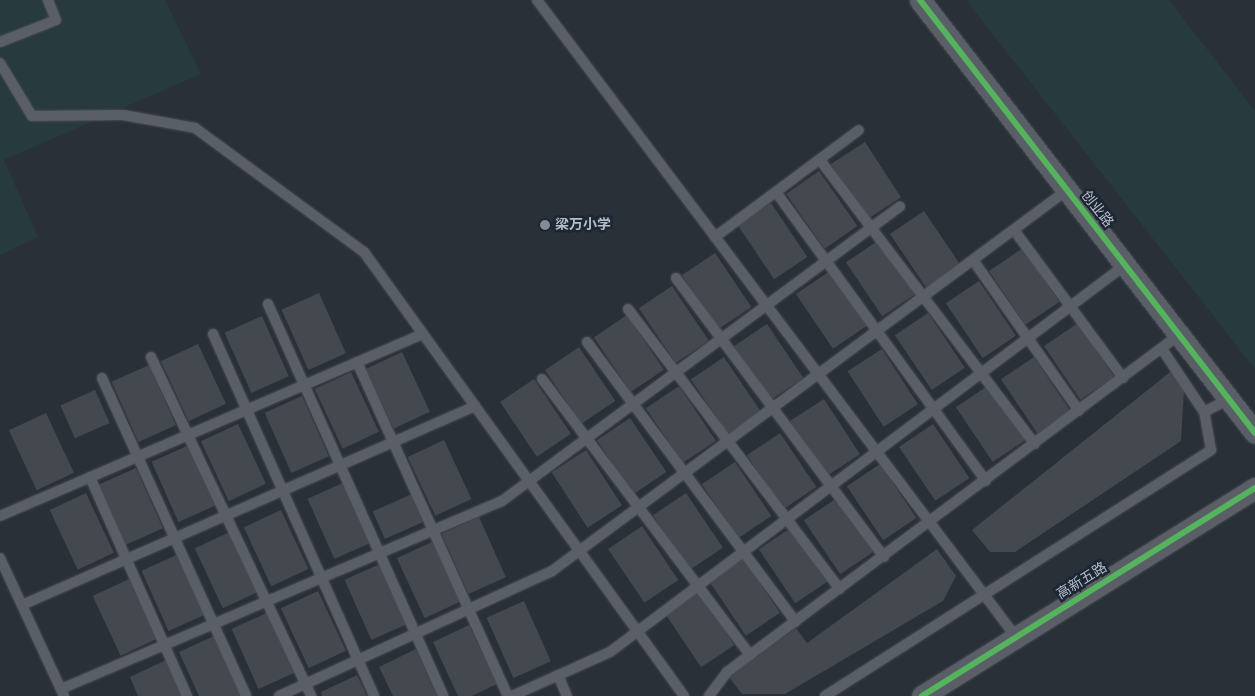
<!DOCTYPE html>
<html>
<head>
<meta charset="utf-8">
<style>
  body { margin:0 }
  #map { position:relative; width:1255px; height:696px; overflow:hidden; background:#2a3038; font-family:Figtree,"Noto Sans SC",sans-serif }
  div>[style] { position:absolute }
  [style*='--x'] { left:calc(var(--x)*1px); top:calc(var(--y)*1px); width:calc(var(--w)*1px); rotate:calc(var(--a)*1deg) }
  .green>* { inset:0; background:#273a3e }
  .building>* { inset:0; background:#444950; transform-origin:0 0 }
  .roads { filter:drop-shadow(0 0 1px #484c53) drop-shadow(0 0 1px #484c53) }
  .service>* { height:10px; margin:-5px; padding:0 5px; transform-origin:5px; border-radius:5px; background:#5a5e66 }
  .minor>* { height:21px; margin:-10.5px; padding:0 10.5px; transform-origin:10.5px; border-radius:10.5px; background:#5a5e66 }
  .cycleway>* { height:6px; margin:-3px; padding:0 3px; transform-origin:3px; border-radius:3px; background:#56b35d }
  .dots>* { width:14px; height:14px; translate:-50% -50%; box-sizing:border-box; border:2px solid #1d2633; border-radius:50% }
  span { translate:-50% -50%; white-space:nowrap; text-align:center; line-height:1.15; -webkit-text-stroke:5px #1d2633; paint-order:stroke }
  .street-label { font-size:14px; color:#b4bcc9 }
  .poi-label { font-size:14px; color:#b4bcc9; font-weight:700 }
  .left { translate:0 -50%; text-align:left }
</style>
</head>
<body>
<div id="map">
  <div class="green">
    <i style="clip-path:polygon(0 0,165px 0,201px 74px,4px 160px,38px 237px,0 255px)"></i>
    <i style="clip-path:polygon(966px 0,1169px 0,1255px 111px,1255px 369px)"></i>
  </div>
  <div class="building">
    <i style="left:865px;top:142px;width:66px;height:41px;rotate:57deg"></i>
    <i style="left:819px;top:171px;width:67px;height:40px;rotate:55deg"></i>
    <i style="left:771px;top:203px;width:65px;height:40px;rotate:56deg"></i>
    <i style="left:924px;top:211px;width:65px;height:41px;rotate:56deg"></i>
    <i style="left:879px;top:240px;width:65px;height:40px;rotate:56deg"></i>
    <i style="left:1023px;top:248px;width:65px;height:41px;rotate:56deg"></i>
    <i style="left:715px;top:253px;width:65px;height:40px;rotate:56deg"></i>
    <i style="left:830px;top:271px;width:66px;height:41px;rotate:56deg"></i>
    <i style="left:979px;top:281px;width:66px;height:40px;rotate:56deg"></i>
    <i style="left:672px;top:286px;width:66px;height:40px;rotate:56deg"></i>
    <i style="left:319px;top:293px;width:66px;height:41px;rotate:66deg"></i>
    <i style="left:928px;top:313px;width:66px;height:40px;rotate:56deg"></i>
    <i style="left:627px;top:315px;width:66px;height:40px;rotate:56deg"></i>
    <i style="left:262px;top:316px;width:66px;height:41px;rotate:66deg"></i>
    <i style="left:1078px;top:323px;width:65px;height:41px;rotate:56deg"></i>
    <i style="left:767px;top:324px;width:65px;height:40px;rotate:56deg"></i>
    <i style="left:198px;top:344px;width:66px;height:41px;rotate:65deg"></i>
    <i style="left:579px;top:347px;width:65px;height:41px;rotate:56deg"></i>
    <i style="left:882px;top:349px;width:66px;height:41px;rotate:57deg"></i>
    <i style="left:402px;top:352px;width:66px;height:40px;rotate:65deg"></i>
    <i style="left:724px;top:357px;width:66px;height:40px;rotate:56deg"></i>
    <i style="left:1034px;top:357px;width:65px;height:40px;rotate:56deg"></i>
    <i style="left:149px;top:365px;width:66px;height:41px;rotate:66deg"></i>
    <i style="clip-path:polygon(1174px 369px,1184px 390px,1181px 441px,1015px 552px,990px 552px,972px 530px)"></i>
    <i style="left:351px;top:372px;width:66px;height:40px;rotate:65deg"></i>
    <i style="left:534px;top:379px;width:66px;height:41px;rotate:56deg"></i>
    <i style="left:989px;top:385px;width:66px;height:40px;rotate:56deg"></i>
    <i style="left:679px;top:386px;width:66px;height:40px;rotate:56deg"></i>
    <i style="left:95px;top:390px;width:36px;height:38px;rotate:66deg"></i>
    <i style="left:302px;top:396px;width:66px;height:41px;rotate:66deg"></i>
    <i style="left:824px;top:399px;width:66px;height:41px;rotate:57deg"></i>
    <i style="left:46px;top:413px;width:66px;height:41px;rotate:65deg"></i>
    <i style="left:630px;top:418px;width:65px;height:40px;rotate:56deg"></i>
    <i style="left:238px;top:424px;width:66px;height:41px;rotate:65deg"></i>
    <i style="left:933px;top:424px;width:65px;height:41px;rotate:56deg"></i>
    <i style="left:780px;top:433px;width:65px;height:40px;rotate:56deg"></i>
    <i style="left:444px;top:440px;width:65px;height:40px;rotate:65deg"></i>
    <i style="left:189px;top:445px;width:66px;height:41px;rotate:66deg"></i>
    <i style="left:586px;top:450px;width:66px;height:41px;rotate:57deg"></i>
    <i style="left:735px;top:462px;width:65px;height:40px;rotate:56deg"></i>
    <i style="left:880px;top:464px;width:65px;height:40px;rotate:56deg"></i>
    <i style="left:136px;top:468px;width:66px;height:41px;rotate:66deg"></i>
    <i style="left:345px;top:482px;width:66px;height:41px;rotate:66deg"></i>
    <i style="left:86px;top:493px;width:66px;height:40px;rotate:65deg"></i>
    <i style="left:686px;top:493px;width:66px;height:40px;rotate:56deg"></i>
    <i style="left:412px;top:494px;width:30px;height:43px;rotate:66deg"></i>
    <i style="left:837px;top:498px;width:65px;height:40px;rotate:56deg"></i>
    <i style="left:281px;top:510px;width:65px;height:41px;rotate:65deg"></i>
    <i style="left:479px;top:517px;width:66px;height:41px;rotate:66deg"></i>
    <i style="left:642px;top:526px;width:65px;height:41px;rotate:56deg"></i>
    <i style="left:792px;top:527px;width:65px;height:40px;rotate:56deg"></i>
    <i style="left:232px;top:531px;width:66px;height:41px;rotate:65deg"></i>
    <i style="left:434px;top:541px;width:66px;height:41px;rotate:65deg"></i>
    <i style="clip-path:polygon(937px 549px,956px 576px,943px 601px,785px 694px,742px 694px,729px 677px,796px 628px,807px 643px)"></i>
    <i style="left:179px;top:554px;width:66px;height:41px;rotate:66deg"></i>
    <i style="left:743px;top:558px;width:66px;height:41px;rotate:56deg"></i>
    <i style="left:382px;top:563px;width:66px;height:41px;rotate:66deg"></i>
    <i style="left:129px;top:579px;width:66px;height:40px;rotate:65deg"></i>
    <i style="left:318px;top:591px;width:66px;height:41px;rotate:65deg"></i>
    <i style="left:698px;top:591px;width:65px;height:40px;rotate:56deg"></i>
    <i style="left:524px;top:601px;width:66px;height:41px;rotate:66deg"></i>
    <i style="left:269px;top:612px;width:66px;height:41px;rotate:66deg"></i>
    <i style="clip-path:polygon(469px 625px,497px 684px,472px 696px,458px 696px,433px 642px)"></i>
    <i style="clip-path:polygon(216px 635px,241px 696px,199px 696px,179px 652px)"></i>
    <i style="clip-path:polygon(416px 649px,437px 696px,393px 696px,379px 667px)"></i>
    <i style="clip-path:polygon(166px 660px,183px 696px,138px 696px,130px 677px)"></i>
    <i style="clip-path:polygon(357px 675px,367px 696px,322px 696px,321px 692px)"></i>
  </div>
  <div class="roads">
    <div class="service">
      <i style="--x:537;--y:0;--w:797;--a:53.06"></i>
      <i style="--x:0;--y:42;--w:60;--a:-21.4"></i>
      <i style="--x:56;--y:20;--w:22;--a:-112"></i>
      <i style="--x:0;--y:63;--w:62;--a:58.9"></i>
      <i style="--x:32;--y:116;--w:91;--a:-0.6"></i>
      <i style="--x:123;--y:115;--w:73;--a:10.2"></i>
      <i style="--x:195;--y:128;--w:210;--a:36.3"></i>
      <i style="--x:364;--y:252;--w:547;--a:54.22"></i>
      <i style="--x:820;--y:160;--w:356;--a:52.9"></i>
      <i style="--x:776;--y:192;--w:357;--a:54"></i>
      <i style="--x:1014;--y:230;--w:184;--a:53.6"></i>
      <i style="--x:715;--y:237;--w:179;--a:-36.6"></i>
      <i style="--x:973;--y:260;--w:184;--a:54.9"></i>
      <i style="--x:676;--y:278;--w:348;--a:53.3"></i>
      <i style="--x:268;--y:304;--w:429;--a:65.9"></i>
      <i style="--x:628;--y:309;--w:351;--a:52.9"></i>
      <i style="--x:213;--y:334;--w:396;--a:66"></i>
      <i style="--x:587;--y:342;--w:349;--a:53.3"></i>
      <i style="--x:1162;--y:349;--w:76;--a:56.3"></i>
      <i style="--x:151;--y:357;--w:375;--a:64.7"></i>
      <i style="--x:357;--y:362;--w:367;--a:65.7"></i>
      <i style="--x:102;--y:378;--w:349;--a:65.6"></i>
      <i style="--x:542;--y:379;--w:346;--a:53"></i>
      <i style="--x:90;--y:477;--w:240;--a:66.1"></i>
      <i style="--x:0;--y:516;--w:460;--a:-23.3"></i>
      <i style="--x:0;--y:558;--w:152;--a:65.1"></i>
      <i style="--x:22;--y:605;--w:495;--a:-23.7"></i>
      <i style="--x:558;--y:675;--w:23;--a:67"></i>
      <i style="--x:61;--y:689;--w:479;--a:-23.1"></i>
      <i style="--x:502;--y:501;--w:495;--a:-36.5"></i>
      <i style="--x:279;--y:696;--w:300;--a:-24.6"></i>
      <i style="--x:552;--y:571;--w:641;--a:-36.49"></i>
      <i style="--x:512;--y:696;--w:107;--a:-24.2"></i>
      <i style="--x:610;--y:652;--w:644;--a:-36.92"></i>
      <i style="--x:709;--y:696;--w:30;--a:-53"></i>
      <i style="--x:727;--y:672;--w:564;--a:-36.71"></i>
      <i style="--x:825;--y:696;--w:458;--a:-32.5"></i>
      <i style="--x:1211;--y:450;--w:39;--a:-100"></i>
      <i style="--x:1204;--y:412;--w:28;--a:-27"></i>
    </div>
    <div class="minor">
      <i style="--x:920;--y:0;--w:547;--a:52.27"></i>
      <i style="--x:922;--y:696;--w:393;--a:-32"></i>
    </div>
  </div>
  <div class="cycleway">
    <i style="--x:920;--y:0;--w:547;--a:52.27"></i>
    <i style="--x:922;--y:696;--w:393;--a:-32"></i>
  </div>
  <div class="dots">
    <i style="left:545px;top:225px;background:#848b96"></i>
  </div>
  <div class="street-label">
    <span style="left:1097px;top:209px;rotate:52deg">创业路</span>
    <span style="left:1082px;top:581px;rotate:-32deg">高新五路</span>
  </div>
  <div class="poi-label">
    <span class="left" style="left:555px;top:225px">梁万小学</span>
  </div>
</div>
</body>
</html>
